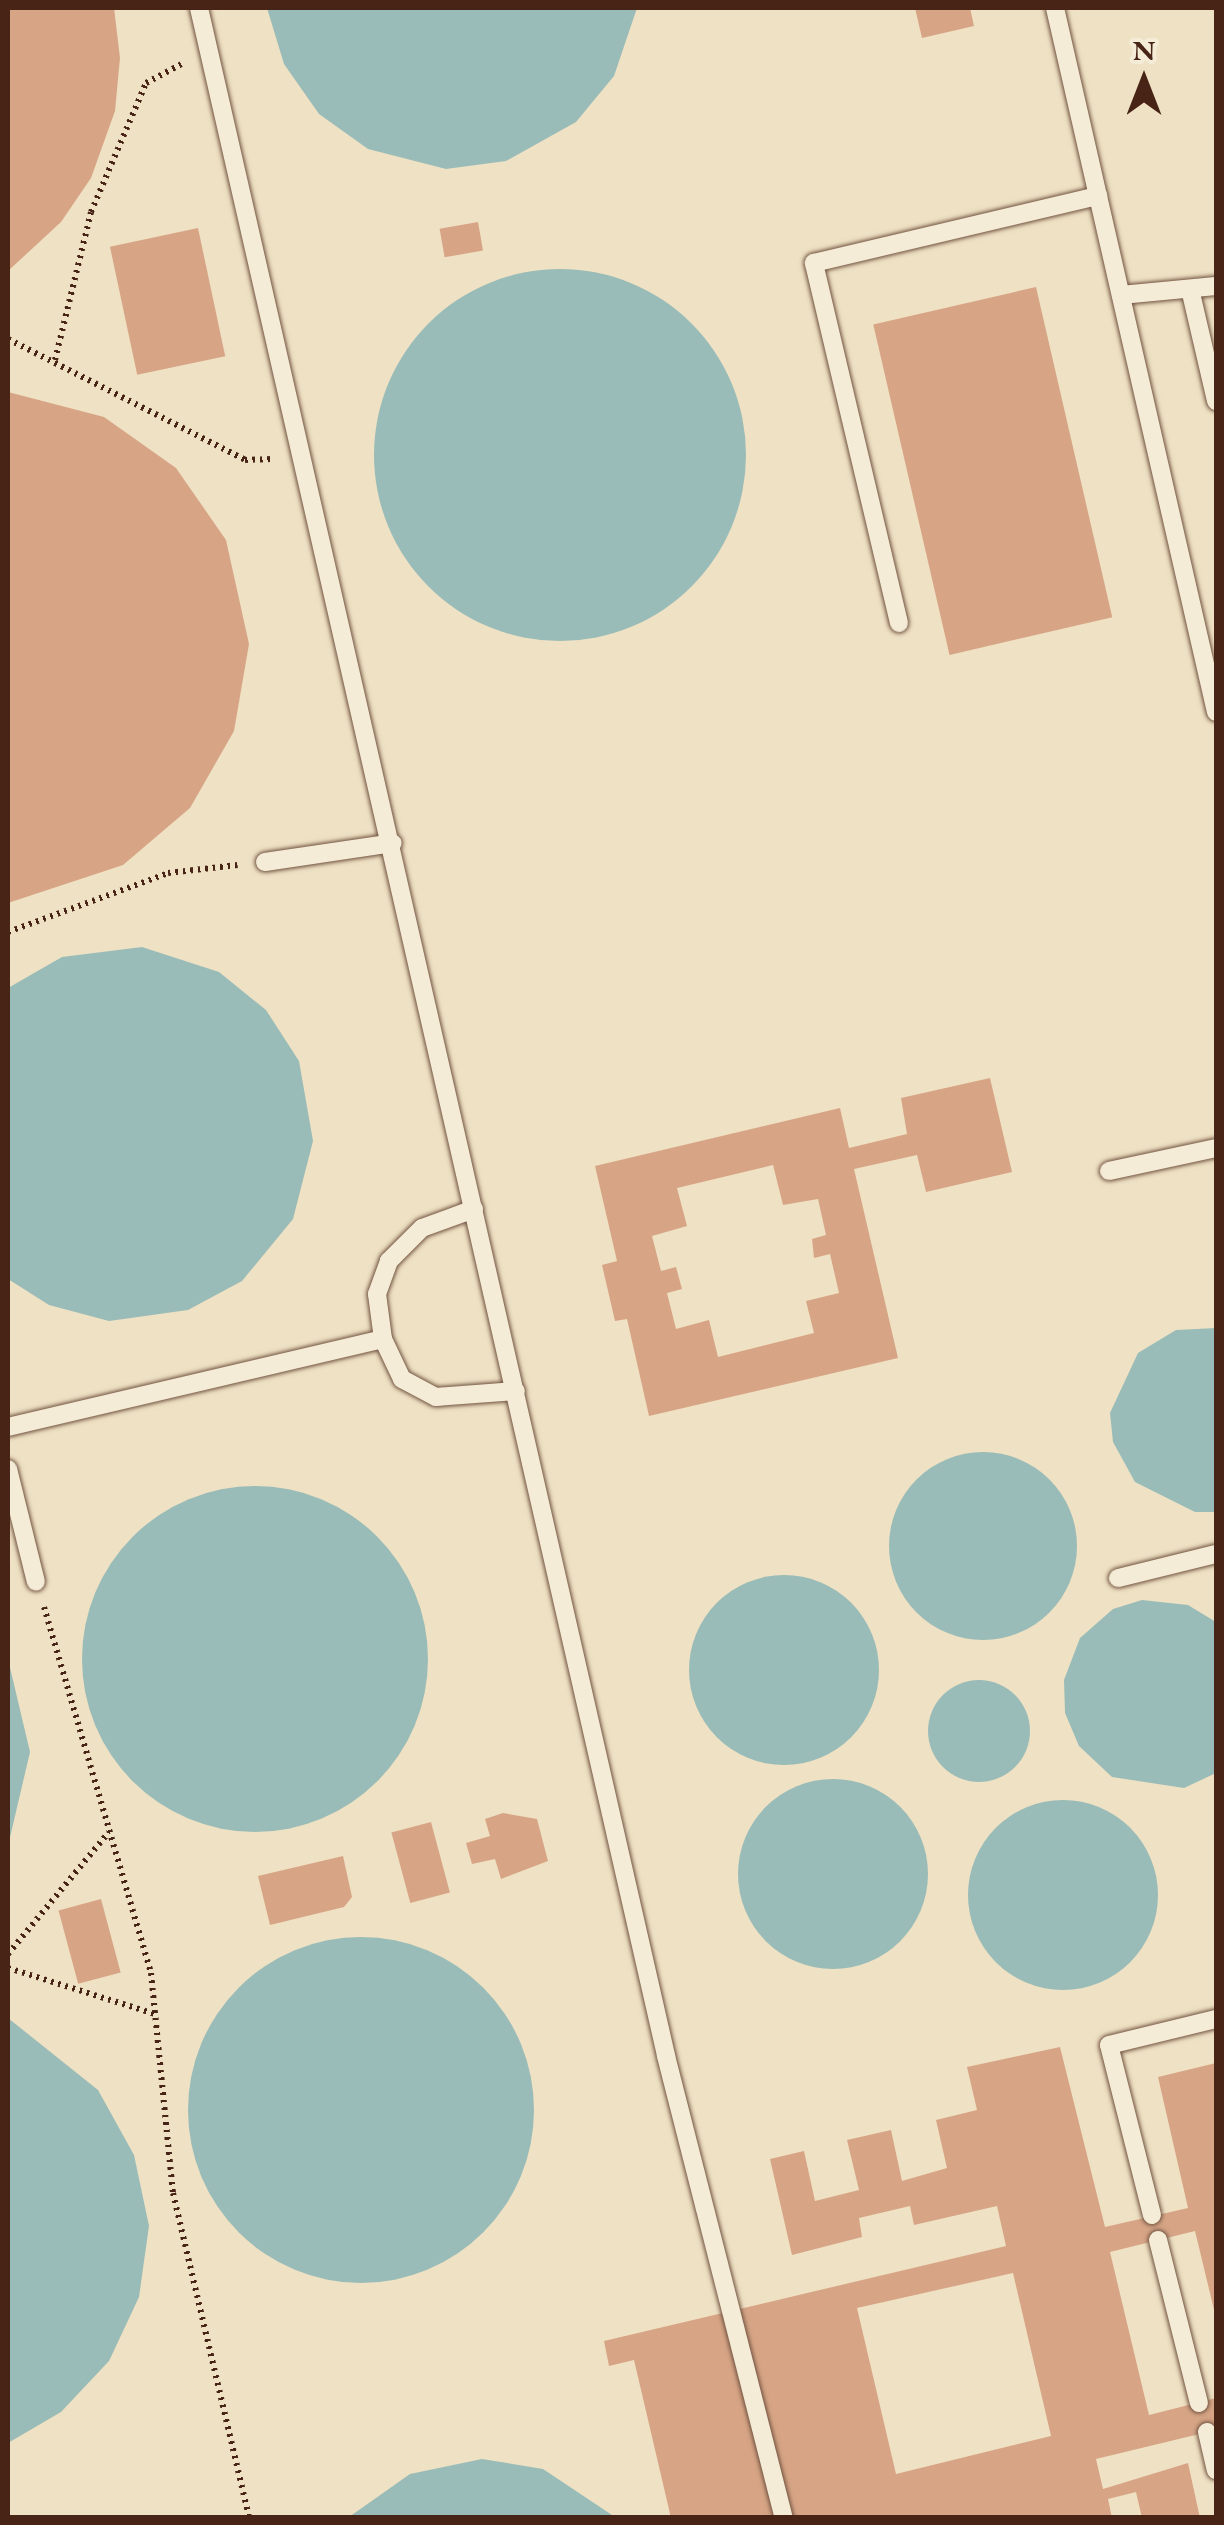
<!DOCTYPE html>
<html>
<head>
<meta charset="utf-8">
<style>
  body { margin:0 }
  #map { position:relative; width:1224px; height:2525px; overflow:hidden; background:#efe1c3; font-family:"EB Garamond",serif }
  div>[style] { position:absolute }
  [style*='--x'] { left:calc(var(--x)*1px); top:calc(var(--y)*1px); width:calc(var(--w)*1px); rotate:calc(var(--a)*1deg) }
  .water>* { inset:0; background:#9abcb8 }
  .round { border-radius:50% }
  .building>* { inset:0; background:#d7a586; transform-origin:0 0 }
  .path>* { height:6px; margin-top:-3px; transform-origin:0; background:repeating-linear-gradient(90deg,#472415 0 2.5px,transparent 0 7.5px) }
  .roads { filter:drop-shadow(0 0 2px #715340) drop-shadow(0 0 2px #715340) }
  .service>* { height:18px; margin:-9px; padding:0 9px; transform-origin:9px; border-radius:9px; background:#f5ecd8 }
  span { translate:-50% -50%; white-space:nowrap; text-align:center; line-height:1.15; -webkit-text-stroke:9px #f5ecd8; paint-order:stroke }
  .frame { position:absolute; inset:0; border:10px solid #472415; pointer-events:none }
  .north { position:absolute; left:1094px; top:30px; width:100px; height:100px; -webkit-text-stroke:8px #f5ecd8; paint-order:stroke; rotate:0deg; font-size:28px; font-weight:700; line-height:40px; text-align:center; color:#472415 }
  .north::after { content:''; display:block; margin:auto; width:35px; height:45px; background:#472415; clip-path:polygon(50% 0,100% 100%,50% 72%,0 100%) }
</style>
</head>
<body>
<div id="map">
  <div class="water">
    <i style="clip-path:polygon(267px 8px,637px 8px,614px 76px,576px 122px,506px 161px,446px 169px,368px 149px,319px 114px,284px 64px)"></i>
    <i class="round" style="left:374px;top:269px;width:372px;height:372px"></i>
    <i style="clip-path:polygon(142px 947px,219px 972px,266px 1010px,299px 1061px,313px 1141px,293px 1219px,242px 1281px,188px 1310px,109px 1321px,49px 1305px,8px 1279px,8px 988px,62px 957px)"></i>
    <i style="clip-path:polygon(1216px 1328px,1216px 1512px,1195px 1512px,1135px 1482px,1113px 1442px,1110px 1413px,1138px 1353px,1176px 1330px)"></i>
    <i class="round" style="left:889px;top:1452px;width:188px;height:188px"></i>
    <i class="round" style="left:82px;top:1486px;width:346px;height:346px"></i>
    <i class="round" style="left:689px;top:1575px;width:190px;height:190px"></i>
    <i style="clip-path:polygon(1142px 1600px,1188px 1605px,1216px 1622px,1216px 1773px,1184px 1788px,1112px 1777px,1079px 1746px,1065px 1713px,1064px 1680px,1080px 1638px,1113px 1609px)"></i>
    <i style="clip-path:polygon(8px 1659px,30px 1752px,8px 1846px)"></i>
    <i class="round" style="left:928px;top:1680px;width:102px;height:102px"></i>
    <i class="round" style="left:738px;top:1779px;width:190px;height:190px"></i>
    <i class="round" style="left:968px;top:1800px;width:190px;height:190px"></i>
    <i class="round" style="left:188px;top:1937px;width:346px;height:346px"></i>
    <i style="clip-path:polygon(8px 2018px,98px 2090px,134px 2155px,149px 2226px,139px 2297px,109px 2361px,61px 2412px,8px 2443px)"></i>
    <i style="clip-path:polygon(482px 2459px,543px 2469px,615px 2517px,349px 2517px,410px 2474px)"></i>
  </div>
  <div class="building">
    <i style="clip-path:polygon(8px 8px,114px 8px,120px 58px,115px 111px,91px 178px,61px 222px,8px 271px)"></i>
    <i style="clip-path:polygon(915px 8px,970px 8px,974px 26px,922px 38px)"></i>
    <i style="left:478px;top:222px;width:29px;height:39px;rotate:80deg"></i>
    <i style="left:198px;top:228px;width:131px;height:90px;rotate:78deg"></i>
    <i style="left:1036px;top:287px;width:339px;height:167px;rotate:77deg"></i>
    <i style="clip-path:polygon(8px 392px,104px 417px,176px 468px,226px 540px,249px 644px,234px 731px,190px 808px,123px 865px,8px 903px)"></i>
    <i style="clip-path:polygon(evenodd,990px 1078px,1012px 1172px,926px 1192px,917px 1155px,854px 1169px,898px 1358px,649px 1416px,627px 1319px,615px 1321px,602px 1265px,617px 1261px,595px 1166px,840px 1108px,849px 1148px,907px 1134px,901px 1098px,990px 1078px,773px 1165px,783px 1205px,818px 1199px,826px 1235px,812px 1239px,814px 1258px,830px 1254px,839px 1293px,806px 1301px,814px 1333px,718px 1357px,709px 1320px,676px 1329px,667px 1293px,682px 1289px,676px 1267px,661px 1271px,652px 1236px,687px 1226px,677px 1188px,773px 1165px)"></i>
    <i style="clip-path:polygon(503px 1813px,537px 1819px,548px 1861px,501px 1879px,495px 1859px,472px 1864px,466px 1843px,490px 1836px,485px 1819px)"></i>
    <i style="left:431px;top:1822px;width:73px;height:41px;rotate:75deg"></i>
    <i style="clip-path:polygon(343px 1856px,352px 1897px,344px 1907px,270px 1925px,258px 1876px)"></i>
    <i style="left:101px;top:1899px;width:76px;height:44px;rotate:75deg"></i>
    <i style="clip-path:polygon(evenodd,1060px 2047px,1105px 2227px,1188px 2208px,1158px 2077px,1216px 2063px,1216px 2318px,1195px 2231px,1110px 2252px,1149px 2415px,1216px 2398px,1216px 2430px,1096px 2459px,1103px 2489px,1188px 2463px,1200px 2518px,1142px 2518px,1136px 2492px,1108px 2499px,1112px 2518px,671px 2518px,634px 2360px,609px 2366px,604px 2341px,1006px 2246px,997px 2206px,914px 2225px,910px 2206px,859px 2218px,862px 2237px,792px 2255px,770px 2159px,804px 2151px,815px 2201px,859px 2190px,847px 2140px,891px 2130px,902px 2181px,947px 2168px,936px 2120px,977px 2110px,967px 2067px,1060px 2047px,1013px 2273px,1051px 2436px,896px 2474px,857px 2308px,1013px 2273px)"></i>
  </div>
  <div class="path">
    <i style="--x:8;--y:339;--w:266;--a:27"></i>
    <i style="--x:245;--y:460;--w:27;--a:-2"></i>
    <i style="--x:55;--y:360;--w:152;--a:-76.3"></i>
    <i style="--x:91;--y:212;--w:140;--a:-66.9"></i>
    <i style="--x:146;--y:83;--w:40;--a:-28"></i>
    <i style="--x:8;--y:932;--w:171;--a:-20.2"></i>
    <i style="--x:168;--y:873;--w:70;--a:-6.5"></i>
    <i style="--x:44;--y:1607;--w:381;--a:73.7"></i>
    <i style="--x:151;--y:1973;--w:221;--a:84.3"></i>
    <i style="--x:173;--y:2193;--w:334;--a:76.8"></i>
    <i style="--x:8;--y:1954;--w:158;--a:-50.4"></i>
    <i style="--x:8;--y:1968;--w:157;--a:17.4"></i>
  </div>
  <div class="roads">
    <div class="service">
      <i style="--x:199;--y:8;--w:2101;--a:77.15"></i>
      <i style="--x:666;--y:2056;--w:477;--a:75.7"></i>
      <i style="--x:1055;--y:8;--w:722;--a:77.12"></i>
      <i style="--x:1190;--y:289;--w:115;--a:76.9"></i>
      <i style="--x:1121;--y:295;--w:95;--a:-5.4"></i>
      <i style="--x:899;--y:623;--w:370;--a:-103.3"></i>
      <i style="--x:814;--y:263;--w:292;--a:-13.3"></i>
      <i style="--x:265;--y:862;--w:129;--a:-8.4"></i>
      <i style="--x:1109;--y:1171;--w:109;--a:-12.1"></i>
      <i style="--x:474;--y:1209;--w:55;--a:159.9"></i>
      <i style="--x:422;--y:1228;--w:47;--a:135"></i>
      <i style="--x:389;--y:1261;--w:35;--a:110"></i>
      <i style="--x:377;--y:1294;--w:45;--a:82.4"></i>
      <i style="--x:383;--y:1339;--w:44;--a:64.6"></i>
      <i style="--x:402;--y:1379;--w:38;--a:28"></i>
      <i style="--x:436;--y:1397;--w:80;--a:-4.3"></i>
      <i style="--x:8;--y:1427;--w:385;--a:-13.2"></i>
      <i style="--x:8;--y:1469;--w:116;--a:76.1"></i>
      <i style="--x:1118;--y:1578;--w:101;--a:-13.8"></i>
      <i style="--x:1152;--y:2215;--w:175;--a:-104.2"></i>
      <i style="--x:1109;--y:2045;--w:110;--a:-13.7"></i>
      <i style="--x:1158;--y:2240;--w:168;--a:75.9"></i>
      <i style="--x:1207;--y:2432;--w:39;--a:77"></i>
    </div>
  </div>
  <div class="frame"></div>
  <div class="north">N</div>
</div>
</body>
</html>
